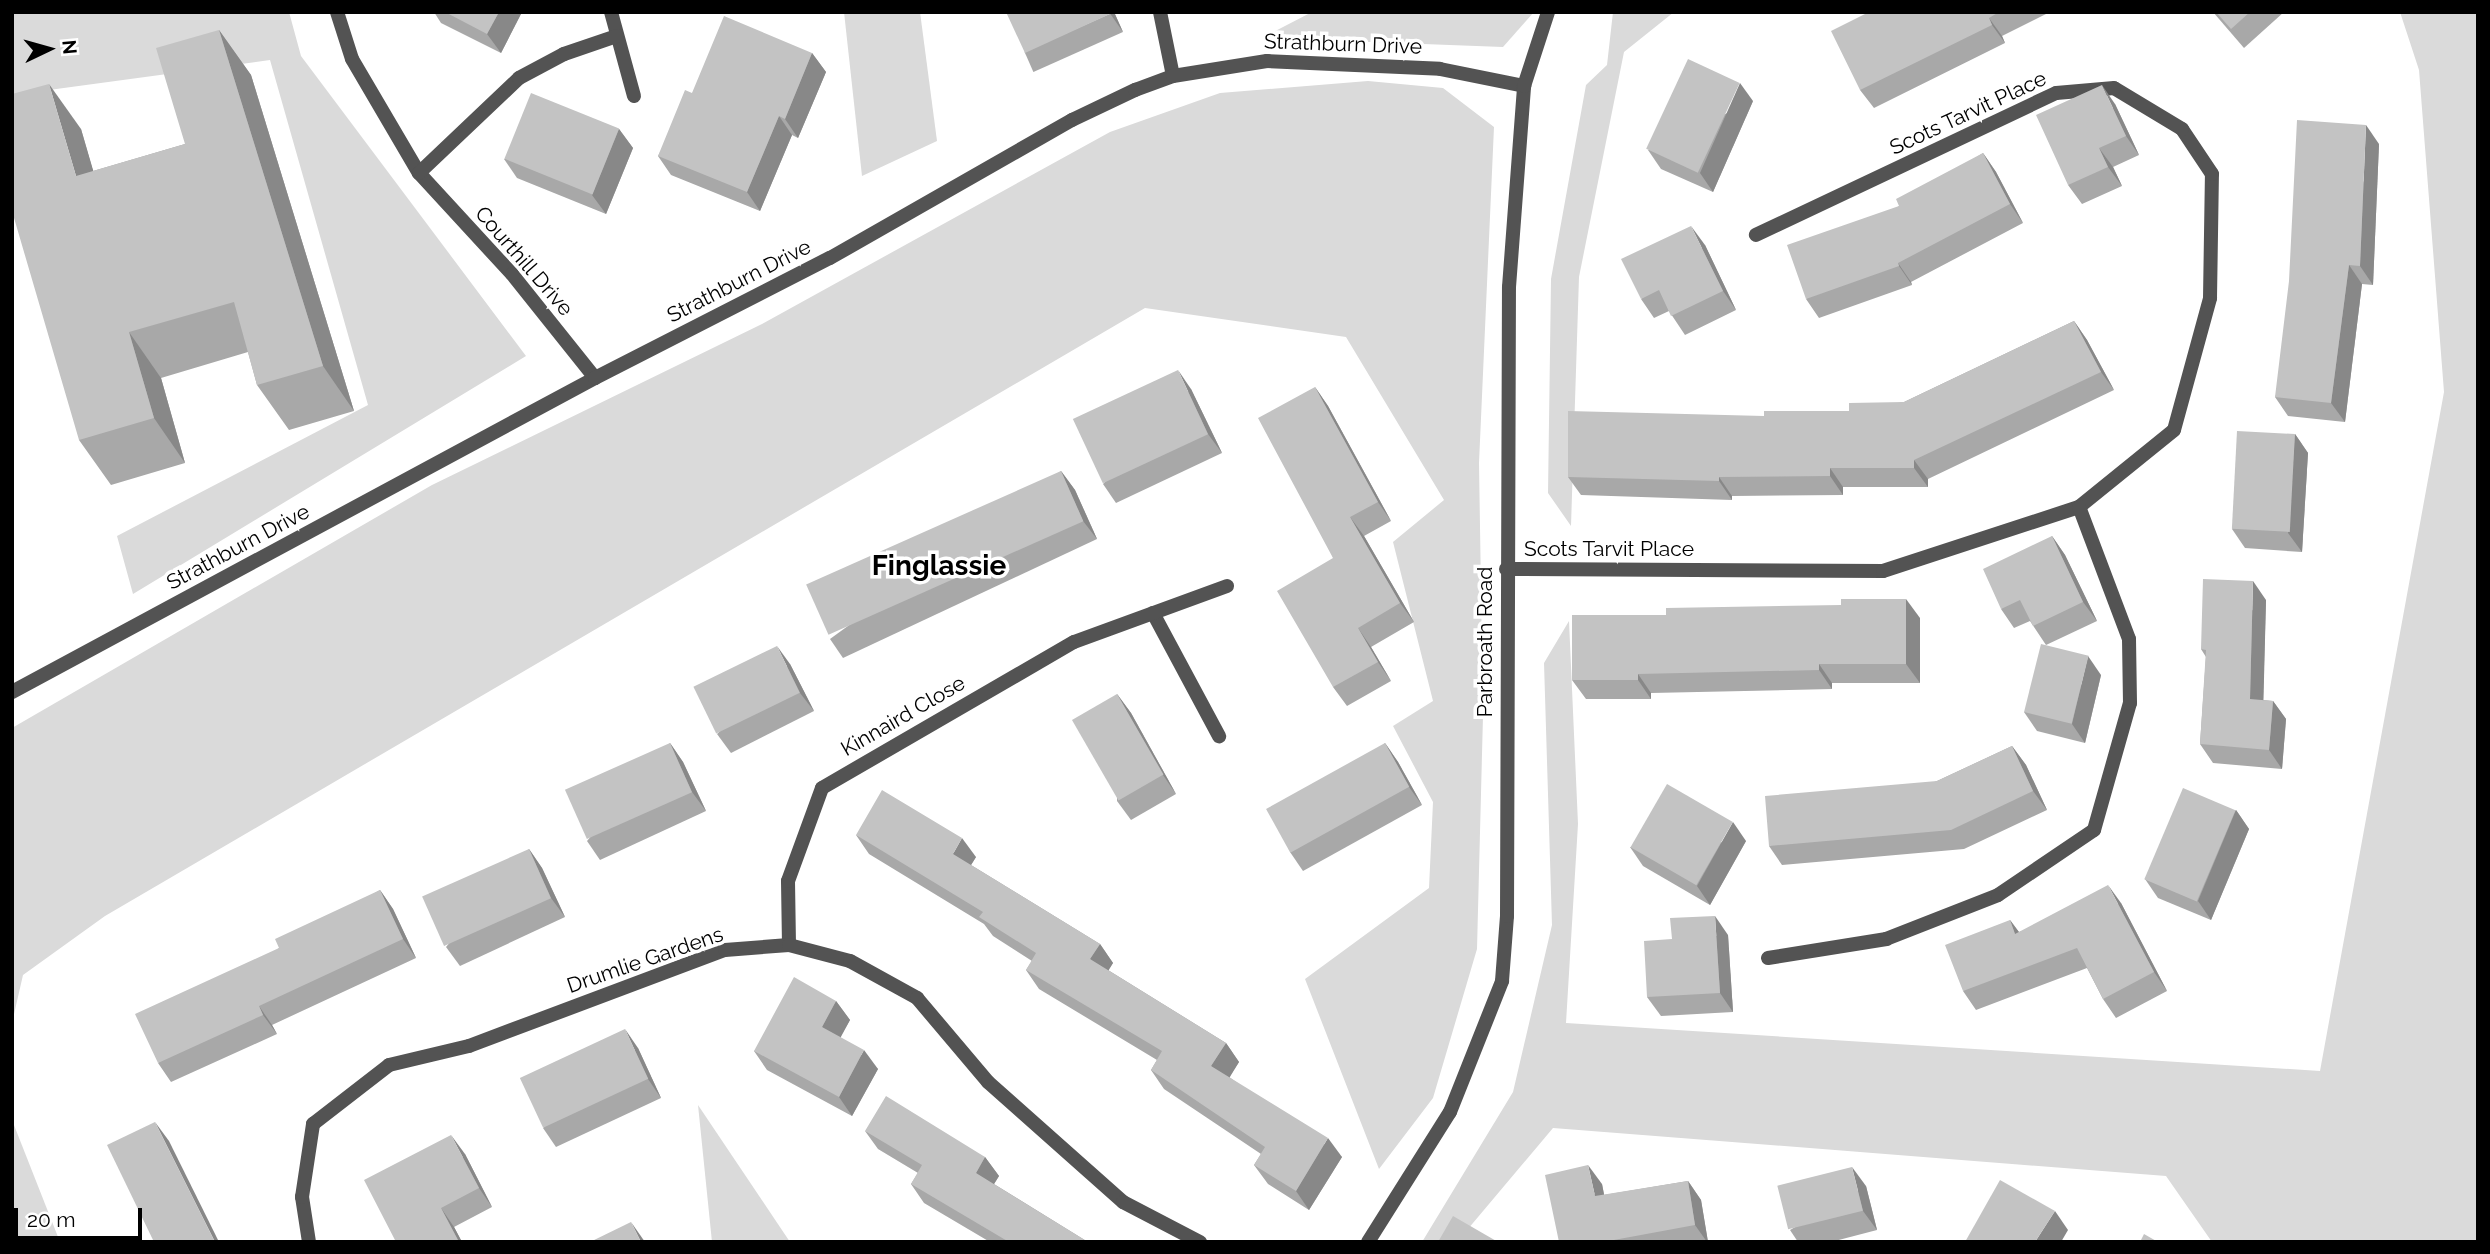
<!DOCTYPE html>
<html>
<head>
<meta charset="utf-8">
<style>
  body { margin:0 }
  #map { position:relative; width:2490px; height:1254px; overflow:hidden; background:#fff; font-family:Raleway,sans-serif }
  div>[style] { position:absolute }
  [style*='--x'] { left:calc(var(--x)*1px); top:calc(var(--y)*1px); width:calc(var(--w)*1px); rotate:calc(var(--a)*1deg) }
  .green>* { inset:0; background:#dadada }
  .minor>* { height:14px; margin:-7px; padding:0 7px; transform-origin:7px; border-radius:7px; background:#535353 }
  .wall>* { inset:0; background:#a8a8a8; transform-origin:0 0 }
  .shaded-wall>* { inset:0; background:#888 }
  .building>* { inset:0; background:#c3c3c3; transform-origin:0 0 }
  span { translate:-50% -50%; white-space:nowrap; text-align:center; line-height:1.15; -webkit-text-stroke:7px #fff; paint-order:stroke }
  .street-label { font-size:21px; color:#000 }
  .district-label { font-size:28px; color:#000; font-weight:700 }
  .frame { position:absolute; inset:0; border:14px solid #000; pointer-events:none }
  .north { position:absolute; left:14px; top:14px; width:70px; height:70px; -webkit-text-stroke:5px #fff; paint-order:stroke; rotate:85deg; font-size:19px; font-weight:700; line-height:28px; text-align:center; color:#000 }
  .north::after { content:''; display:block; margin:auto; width:24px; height:32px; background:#000; clip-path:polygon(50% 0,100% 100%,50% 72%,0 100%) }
  .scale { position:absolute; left:14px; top:1208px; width:128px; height:32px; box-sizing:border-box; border:4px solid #000; border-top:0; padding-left:9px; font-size:21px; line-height:24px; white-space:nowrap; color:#000; -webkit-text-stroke:5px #fff; paint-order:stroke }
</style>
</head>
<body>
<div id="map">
  <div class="green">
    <i style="clip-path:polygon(12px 12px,289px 12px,301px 56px,526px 356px,133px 594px,117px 536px,368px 405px,270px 60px,12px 95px)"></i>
    <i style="clip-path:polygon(844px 12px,920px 12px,937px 141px,862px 176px)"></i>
    <i style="clip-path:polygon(1312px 12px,1534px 12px,1503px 47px,1262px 38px)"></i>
    <i style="clip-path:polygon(1613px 12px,1674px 12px,1624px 52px,1579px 277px,1571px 526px,1548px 493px,1551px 279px,1586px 85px,1607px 65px)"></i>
    <i style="clip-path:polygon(2400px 12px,2478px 12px,2478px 1242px,2212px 1242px,2166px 1176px,1553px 1128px,1457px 1242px,1422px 1242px,1513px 1092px,1552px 925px,1544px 663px,1569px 621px,1578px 824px,1566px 1023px,2320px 1071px,2444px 392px,2419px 70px)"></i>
    <i style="clip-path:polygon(1368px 81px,1443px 88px,1494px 127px,1479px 463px,1483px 716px,1477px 949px,1433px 1098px,1379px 1169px,1305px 979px,1429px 888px,1433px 802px,1393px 726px,1433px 701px,1393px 542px,1444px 500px,1346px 337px,1145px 308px,105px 916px,23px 975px,12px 1023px,12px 728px,432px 485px,762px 324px,1110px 132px,1220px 93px)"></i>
    <i style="clip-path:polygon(698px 1105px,790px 1242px,712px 1242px)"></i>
    <i style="clip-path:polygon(12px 1120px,60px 1242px,12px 1242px)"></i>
  </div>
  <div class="minor">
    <i style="--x:337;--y:12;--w:49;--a:72.3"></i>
    <i style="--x:352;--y:59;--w:132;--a:59.6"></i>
    <i style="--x:419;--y:173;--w:137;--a:47.4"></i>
    <i style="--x:512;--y:274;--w:133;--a:51.4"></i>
    <i style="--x:611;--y:12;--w:87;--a:74.7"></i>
    <i style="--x:1160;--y:12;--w:65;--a:78.5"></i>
    <i style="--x:419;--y:173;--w:138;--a:-43.5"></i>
    <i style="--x:519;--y:78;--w:51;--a:-28.1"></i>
    <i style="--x:564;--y:54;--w:56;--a:-18.8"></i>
    <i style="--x:1506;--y:569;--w:377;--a:0.3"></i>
    <i style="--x:1883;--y:571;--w:206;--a:-18.1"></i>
    <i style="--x:2079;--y:507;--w:122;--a:-39"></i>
    <i style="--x:2174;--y:430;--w:137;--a:-74.7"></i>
    <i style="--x:2210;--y:298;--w:124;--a:-89.1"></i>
    <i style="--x:2212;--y:174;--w:54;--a:-123.7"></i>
    <i style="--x:2182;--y:129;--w:79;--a:-148.9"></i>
    <i style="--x:2114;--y:88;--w:58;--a:175.1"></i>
    <i style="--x:2056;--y:93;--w:332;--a:154.7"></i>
    <i style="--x:1153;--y:613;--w:140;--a:61.8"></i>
    <i style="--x:12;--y:692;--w:662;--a:-28.31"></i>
    <i style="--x:595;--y:378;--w:264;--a:-27.1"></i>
    <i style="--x:830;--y:258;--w:279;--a:-29.7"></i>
    <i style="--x:1072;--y:120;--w:70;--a:-25.5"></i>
    <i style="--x:1135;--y:90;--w:40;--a:-20.2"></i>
    <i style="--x:1173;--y:76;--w:95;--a:-9.1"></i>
    <i style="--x:1267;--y:61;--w:173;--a:2.6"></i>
    <i style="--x:1440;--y:69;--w:86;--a:11.4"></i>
    <i style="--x:789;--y:945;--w:64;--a:-90.9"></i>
    <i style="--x:788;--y:881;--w:99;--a:-69.9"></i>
    <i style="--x:822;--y:788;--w:291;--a:-30.1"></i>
    <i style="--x:1074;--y:642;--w:163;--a:-20.1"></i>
    <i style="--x:1768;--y:958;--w:120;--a:-9.1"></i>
    <i style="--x:1886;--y:939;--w:120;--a:-21.4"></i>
    <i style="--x:1998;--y:895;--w:116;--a:-34.1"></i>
    <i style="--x:2094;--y:830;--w:132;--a:-74.2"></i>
    <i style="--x:2130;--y:703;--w:64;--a:-90.9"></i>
    <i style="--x:2129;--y:639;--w:141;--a:-110.7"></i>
    <i style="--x:309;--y:1242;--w:46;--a:-98.8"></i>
    <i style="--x:302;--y:1197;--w:74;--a:-81.4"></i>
    <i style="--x:313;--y:1124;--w:96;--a:-37.8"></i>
    <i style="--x:389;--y:1065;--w:82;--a:-13.4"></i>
    <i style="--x:469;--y:1046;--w:273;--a:-20.6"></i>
    <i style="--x:725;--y:950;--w:64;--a:-4.5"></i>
    <i style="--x:789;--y:945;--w:63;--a:14.7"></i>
    <i style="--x:850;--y:961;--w:77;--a:28.9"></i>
    <i style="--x:917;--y:998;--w:110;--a:49.8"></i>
    <i style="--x:988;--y:1082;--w:181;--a:41.6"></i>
    <i style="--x:1123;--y:1202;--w:87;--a:27.5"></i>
    <i style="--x:1368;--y:1242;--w:154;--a:-57.8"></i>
    <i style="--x:1450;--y:1112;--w:141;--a:-68.3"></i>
    <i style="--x:1502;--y:981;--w:65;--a:-85.6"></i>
    <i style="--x:1507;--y:916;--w:629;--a:-89.82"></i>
    <i style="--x:1509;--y:287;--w:202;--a:-85.7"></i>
    <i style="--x:1524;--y:86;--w:78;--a:-72"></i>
  </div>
  <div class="wall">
    <i style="clip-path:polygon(434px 12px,522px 12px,501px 53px,441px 23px)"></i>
    <i style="left:1114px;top:12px;width:22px;height:98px;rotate:66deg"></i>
    <i style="clip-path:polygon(1869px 12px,2050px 12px,2002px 36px,2005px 43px,1874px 108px,1860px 90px)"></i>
    <i style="clip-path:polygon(2213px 12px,2284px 12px,2244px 48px)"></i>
    <i style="clip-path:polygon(219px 30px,251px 75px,354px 411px,289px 430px,257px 385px,248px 352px,161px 378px,185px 463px,111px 485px,79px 440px,81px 129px,93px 171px,185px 144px)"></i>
    <i style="clip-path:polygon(812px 53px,826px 72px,798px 138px,792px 135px,760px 211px,671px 175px,658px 156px,692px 93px)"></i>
    <i style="clip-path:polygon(1753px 101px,1713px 192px,1661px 169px,1648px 150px)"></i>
    <i style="clip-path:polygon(2115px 104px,2139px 155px,2113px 167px,2122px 186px,2082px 204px,2068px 185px)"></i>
    <i style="clip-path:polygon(619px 129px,633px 148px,606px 214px,517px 178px,504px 159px)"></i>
    <i style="clip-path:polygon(2379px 144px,2373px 285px,2362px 284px,2345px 422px,2288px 416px,2275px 397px)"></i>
    <i style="clip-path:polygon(1983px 153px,1996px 172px,2023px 223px,1911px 282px,1912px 285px,1819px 318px,1806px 299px,1899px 206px)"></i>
    <i style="clip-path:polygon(1705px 245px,1736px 310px,1685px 335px,1669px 311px,1654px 318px,1641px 299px)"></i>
    <i style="clip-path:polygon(2074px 321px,2087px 340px,2114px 390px,1928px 479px,1928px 487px,1843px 487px,1843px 495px,1732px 496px,1732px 500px,1581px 495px,1568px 477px,1764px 416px,1849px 411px,1904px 402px)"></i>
    <i style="clip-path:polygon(1315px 387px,1328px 406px,1391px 521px,1364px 536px,1414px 622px,1371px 647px,1391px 681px,1347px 706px,1333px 687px,1333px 558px)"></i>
    <i style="clip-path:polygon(1191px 389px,1222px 453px,1116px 503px,1103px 484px)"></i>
    <i style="clip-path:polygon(2295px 434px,2308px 453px,2302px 552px,2245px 548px,2232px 529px)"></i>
    <i style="clip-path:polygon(1061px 471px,1075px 490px,1097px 539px,843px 658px,830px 639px)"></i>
    <i style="clip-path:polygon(2052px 536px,2065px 555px,2097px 621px,2046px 645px,2030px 621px,2014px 628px,2001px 609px)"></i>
    <i style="clip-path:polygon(2266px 600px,2263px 700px,2273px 701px,2286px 719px,2282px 769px,2213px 763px,2200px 744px,2206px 657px,2201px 649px)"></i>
    <i style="clip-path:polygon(1920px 618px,1920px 683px,1832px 683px,1832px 689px,1651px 693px,1651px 699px,1586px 699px,1572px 680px)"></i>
    <i style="clip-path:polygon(790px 664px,814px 711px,731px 753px,717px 734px)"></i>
    <i style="clip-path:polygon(2101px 675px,2085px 743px,2037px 731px,2024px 712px)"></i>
    <i style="clip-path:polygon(1117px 694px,1131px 713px,1176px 794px,1131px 820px,1117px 801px)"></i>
    <i style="clip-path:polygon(670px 743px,683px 762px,706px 811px,600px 860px,587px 841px)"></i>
    <i style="clip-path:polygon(1385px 743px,1398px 762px,1422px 805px,1303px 871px,1290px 852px)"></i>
    <i style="clip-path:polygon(2012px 746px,2026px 765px,2047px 810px,1964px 849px,1782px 865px,1769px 846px,1937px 781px)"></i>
    <i style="clip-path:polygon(2236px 810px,2249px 829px,2211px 920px,2158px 898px,2145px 879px)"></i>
    <i style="clip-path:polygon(856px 835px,976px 857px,971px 865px,1100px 944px,1113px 963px,1108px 970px,1226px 1043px,1239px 1062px,1229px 1077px,1342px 1157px,1309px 1210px,1268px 1184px,1254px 1165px,1261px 1154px,1164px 1089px,1151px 1070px,1157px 1060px,1039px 989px,1026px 970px,1032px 961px,993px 936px,984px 924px,869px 854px)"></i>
    <i style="clip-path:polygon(1746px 841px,1710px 905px,1643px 866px,1630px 847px)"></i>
    <i style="clip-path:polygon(529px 849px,542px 868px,565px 917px,460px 966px,446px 947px)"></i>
    <i style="clip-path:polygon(380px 890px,393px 909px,416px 958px,272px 1025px,277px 1034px,171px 1082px,158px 1063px,279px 948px)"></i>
    <i style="clip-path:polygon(2121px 903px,2167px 991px,2116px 1018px,2103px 999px,2087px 968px,1976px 1010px,1963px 991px,2010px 920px,2019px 932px)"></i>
    <i style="clip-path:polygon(1728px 935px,1733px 1012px,1661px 1016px,1647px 997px,1672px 939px)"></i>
    <i style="clip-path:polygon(836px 1001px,850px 1020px,840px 1037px,878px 1069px,852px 1116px,767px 1070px,754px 1051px)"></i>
    <i style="clip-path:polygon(638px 1048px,661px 1098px,556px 1147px,543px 1128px)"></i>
    <i style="clip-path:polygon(865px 1131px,985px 1157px,999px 1176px,994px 1184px,1088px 1242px,990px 1242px,924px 1203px,911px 1184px,918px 1173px,878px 1149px)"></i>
    <i style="clip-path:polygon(465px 1154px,492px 1207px,454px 1227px,462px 1242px,396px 1242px)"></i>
    <i style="clip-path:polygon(1688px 1181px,1701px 1200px,1708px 1242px,1559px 1242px,1602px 1184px,1604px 1195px)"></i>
    <i style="clip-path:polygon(1866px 1186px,1877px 1230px,1831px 1242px,1798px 1242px,1790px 1230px)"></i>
  </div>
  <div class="shaded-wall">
    <i style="clip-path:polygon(499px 12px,522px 12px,501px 53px,487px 34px)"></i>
    <i style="clip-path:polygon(1109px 12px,1114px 12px,1123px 32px)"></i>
    <i style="clip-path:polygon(1989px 18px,2002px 36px,2005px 43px,1992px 25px)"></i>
    <i style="clip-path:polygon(219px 30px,251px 75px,354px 411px,323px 366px)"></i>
    <i style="clip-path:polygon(812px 53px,826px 72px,798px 138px,785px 119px)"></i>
    <i style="clip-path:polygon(1740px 83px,1753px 101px,1713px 192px,1700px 173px)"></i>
    <i style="clip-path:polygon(49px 84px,81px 129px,108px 221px,76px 176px)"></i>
    <i style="clip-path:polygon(2102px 85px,2115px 104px,2139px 155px,2126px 136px)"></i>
    <i style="clip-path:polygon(779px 116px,792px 135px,760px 211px,747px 192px)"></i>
    <i style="clip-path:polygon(2366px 125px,2379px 144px,2373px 285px,2360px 266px)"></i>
    <i style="clip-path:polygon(619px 129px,633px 148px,606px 214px,592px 195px)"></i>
    <i style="clip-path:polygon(2099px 148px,2113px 167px,2122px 186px,2108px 167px)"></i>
    <i style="clip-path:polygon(1983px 153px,1996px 172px,2023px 223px,2010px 204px)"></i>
    <i style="clip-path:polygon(1691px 226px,1705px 245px,1736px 310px,1723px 291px)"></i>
    <i style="clip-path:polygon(1898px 263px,1911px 282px,1912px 285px,1899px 266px)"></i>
    <i style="clip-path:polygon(2349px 265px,2362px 284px,2345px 422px,2331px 403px)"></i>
    <i style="clip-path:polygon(2074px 321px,2087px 340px,2114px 390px,2101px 372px)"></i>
    <i style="clip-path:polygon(129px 332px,161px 378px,185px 463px,154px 418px)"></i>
    <i style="clip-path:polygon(1178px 370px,1191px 389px,1222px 453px,1208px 434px)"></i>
    <i style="clip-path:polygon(1315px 387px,1328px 406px,1391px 521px,1378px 502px)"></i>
    <i style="clip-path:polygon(2295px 434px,2308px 453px,2302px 552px,2288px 533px)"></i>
    <i style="clip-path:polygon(1914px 460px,1928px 479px,1928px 487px,1914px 468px)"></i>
    <i style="clip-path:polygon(1830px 468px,1843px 487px,1843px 495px,1830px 476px)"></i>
    <i style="clip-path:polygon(1061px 471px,1075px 490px,1097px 539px,1083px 521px)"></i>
    <i style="clip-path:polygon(1719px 477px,1732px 496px,1732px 500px,1719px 481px)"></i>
    <i style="clip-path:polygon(1350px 517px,1364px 536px,1414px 622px,1400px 603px)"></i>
    <i style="clip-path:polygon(2052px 536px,2065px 555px,2097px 621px,2083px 602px)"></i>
    <i style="clip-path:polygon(2253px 581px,2266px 600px,2263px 718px,2250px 699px)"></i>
    <i style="clip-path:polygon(1906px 599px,1920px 618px,1920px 683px,1906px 664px)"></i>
    <i style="clip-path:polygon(1358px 628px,1371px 647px,1391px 681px,1378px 662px)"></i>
    <i style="clip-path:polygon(777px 646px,790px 664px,814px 711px,800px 693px)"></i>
    <i style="clip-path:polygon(2088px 656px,2101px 675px,2085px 743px,2072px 724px)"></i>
    <i style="clip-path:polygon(1819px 664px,1832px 683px,1832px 689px,1819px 670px)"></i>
    <i style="clip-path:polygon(1638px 674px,1651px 693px,1651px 699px,1638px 680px)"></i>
    <i style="clip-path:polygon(1117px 694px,1131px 713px,1176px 794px,1163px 775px)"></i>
    <i style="clip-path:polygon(2273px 701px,2286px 719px,2282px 769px,2269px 750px)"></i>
    <i style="clip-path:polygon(670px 743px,683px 762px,706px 811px,692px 792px)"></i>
    <i style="clip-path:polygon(1385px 743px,1398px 762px,1422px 805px,1409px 787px)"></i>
    <i style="clip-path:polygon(2012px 746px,2026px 765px,2047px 810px,2033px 791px)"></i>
    <i style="clip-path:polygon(2236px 810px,2249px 829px,2211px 920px,2198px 901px)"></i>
    <i style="clip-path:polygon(1733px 822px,1746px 841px,1710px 905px,1697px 886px)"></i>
    <i style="clip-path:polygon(962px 838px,976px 857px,966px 873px,953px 854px)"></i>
    <i style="clip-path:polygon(529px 849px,542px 868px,565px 917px,551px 898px)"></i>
    <i style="clip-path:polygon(2108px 885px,2121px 903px,2167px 991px,2154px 972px)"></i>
    <i style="clip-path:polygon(380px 890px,393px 909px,416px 958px,403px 939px)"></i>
    <i style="clip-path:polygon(1715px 916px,1728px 935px,1733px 1012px,1720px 993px)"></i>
    <i style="clip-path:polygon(2010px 920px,2024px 939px,2015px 934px)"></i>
    <i style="clip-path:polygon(1100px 944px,1113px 963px,1104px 978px,1090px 959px)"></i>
    <i style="clip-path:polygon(836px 1001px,850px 1020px,836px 1046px,822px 1027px)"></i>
    <i style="clip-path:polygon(259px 1006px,272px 1025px,277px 1034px,263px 1015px)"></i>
    <i style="clip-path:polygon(625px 1029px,638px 1048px,661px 1098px,648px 1079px)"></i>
    <i style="clip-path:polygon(1226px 1043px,1239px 1062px,1225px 1085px,1211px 1066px)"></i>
    <i style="clip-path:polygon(864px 1050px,878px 1069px,852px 1116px,839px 1097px)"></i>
    <i style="clip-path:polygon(155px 1122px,169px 1141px,219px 1242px,215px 1242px)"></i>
    <i style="clip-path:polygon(451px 1135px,465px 1154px,492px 1207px,479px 1188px)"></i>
    <i style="clip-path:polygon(1328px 1138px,1342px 1157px,1309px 1210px,1296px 1191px)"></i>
    <i style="clip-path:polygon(985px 1157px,999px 1176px,989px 1192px,976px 1173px)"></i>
    <i style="clip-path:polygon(1588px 1165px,1602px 1184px,1608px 1215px,1595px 1196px)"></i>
    <i style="clip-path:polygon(1852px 1167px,1866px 1186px,1877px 1230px,1863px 1211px)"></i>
    <i style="clip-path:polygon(1688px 1181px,1701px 1200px,1708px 1242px,1707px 1242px,1695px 1225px)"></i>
    <i style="clip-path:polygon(441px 1208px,454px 1227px,462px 1242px,459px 1242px)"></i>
    <i style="clip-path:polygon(2055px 1211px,2068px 1230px,2061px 1242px,2035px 1242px)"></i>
    <i style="clip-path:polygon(631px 1222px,645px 1242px,641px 1242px)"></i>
  </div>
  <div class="building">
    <i style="clip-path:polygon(445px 12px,499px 12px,487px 34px)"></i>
    <i style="clip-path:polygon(1006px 12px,1109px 12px,1110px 14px,1025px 53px)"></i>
    <i style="clip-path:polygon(1869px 12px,1999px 12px,1989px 18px,1992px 25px,1860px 90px,1831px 31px)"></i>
    <i style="clip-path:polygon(2216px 12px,2250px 12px,2231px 29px)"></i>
    <i style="clip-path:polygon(724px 16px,812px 53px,785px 119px,779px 116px,747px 192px,658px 156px,685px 90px,692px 93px)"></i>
    <i style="clip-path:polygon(219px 30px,323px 366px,257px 385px,234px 302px,129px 332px,154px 418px,79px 440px,12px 211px,12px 94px,49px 84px,76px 176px,185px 144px,156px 48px)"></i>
    <i style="left:1688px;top:59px;width:57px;height:99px;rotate:25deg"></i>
    <i style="clip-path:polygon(2102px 85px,2126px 136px,2099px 148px,2108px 167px,2068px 185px,2036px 115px)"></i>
    <i style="left:531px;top:93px;width:95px;height:71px;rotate:22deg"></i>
    <i style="clip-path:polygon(2297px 120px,2366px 125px,2360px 266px,2349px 265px,2331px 403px,2275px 397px,2289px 281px)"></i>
    <i style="clip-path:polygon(1983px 153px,2010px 204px,1898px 263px,1899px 266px,1806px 299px,1787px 245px,1899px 206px,1896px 199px)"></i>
    <i style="clip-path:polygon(1691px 226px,1723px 291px,1671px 316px,1659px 290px,1641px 299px,1621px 259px)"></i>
    <i style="clip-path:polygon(2074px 321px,2101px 372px,1914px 460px,1914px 468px,1830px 468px,1830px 476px,1719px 477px,1719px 481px,1568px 477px,1568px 411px,1764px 416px,1764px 411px,1849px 411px,1849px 403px,1904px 402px)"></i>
    <i style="left:1178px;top:370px;width:71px;height:116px;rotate:65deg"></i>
    <i style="clip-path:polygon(1315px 387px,1378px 502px,1350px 517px,1400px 603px,1358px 628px,1378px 662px,1333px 687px,1277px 591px,1333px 558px,1258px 418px)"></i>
    <i style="left:2237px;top:431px;width:58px;height:98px;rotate:3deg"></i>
    <i style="left:1061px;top:471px;width:55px;height:279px;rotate:66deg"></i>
    <i style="clip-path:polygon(2052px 536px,2083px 602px,2033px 626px,2020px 600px,2001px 609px,1983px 569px)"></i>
    <i style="clip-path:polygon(2203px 579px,2253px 581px,2250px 699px,2273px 701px,2269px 750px,2200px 744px,2206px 650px,2201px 649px)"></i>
    <i style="clip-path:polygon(1841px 599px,1906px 599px,1906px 664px,1819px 664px,1819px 670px,1638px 674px,1638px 680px,1572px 680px,1572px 615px,1666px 615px,1666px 608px,1841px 605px)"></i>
    <i style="left:2041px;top:644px;width:49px;height:70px;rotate:14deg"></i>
    <i style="left:777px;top:646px;width:52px;height:93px;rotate:64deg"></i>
    <i style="left:1117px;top:694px;width:93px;height:52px;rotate:60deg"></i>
    <i style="left:670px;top:743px;width:54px;height:115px;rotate:66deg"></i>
    <i style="left:1385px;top:743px;width:50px;height:136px;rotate:61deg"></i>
    <i style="clip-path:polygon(2012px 746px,2033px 791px,1951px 830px,1769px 846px,1765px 796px,1937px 781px)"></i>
    <i style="left:1667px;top:784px;width:76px;height:73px;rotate:30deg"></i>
    <i style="left:2183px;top:788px;width:57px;height:99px;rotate:23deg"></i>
    <i style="clip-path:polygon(882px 790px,962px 838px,953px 854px,1100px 944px,1090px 959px,1226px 1043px,1211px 1066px,1328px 1138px,1296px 1191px,1254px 1165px,1265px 1147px,1151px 1070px,1162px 1051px,1026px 970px,1036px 953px,979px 917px,983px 912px,856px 835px)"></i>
    <i style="left:529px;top:849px;width:54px;height:117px;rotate:66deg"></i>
    <i style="clip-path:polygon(2108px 885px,2154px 972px,2103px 999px,2077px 948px,1963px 991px,1945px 945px,2010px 920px,2015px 934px)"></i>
    <i style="clip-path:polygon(380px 890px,403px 939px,259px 1006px,263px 1015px,158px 1063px,135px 1014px,279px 948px,275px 939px)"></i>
    <i style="clip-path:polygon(1715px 916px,1720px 993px,1647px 997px,1644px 941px,1672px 939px,1670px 918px)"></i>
    <i style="clip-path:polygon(794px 977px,836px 1001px,822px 1027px,864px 1050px,839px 1097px,754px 1051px)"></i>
    <i style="left:625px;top:1029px;width:55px;height:116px;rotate:65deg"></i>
    <i style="clip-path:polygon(886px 1096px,985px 1157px,976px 1173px,1088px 1242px,1009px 1242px,911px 1184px,922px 1165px,865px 1131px)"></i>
    <i style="clip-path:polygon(155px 1122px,215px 1242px,154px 1242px,107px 1145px)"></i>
    <i style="clip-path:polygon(451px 1135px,479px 1188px,441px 1208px,459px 1242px,396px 1242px,364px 1180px)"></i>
    <i style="clip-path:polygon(1588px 1165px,1595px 1196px,1688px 1181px,1695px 1225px,1603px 1242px,1559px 1242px,1545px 1175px)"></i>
    <i style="left:1852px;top:1167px;width:45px;height:77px;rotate:76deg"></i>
    <i style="clip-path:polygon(2000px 1180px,2055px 1211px,2035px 1242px,1965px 1242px)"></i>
    <i style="clip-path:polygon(1453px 1216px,1498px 1242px,1438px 1242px)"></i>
    <i style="clip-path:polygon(631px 1222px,641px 1242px,590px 1242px)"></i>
    <i style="clip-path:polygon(2144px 1234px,2158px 1242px,2140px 1242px)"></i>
  </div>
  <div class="street-label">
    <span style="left:1343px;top:44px;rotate:2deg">Strathburn Drive</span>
    <span style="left:1968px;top:113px;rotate:-25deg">Scots Tarvit Place</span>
    <span style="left:524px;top:261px;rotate:49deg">Courthill Drive</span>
    <span style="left:739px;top:281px;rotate:-27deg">Strathburn Drive</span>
    <span style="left:238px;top:547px;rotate:-28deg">Strathburn Drive</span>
    <span style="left:1609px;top:549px">Scots Tarvit Place</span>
    <span style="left:1485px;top:642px;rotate:-90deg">Parbroath Road</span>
    <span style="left:903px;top:716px;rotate:-30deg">Kinnaird Close</span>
    <span style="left:645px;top:960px;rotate:-19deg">Drumlie Gardens</span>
  </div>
  <div class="district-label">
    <span style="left:939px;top:566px">Finglassie</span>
  </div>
  <div class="frame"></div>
  <div class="north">N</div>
  <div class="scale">20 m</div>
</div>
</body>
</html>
